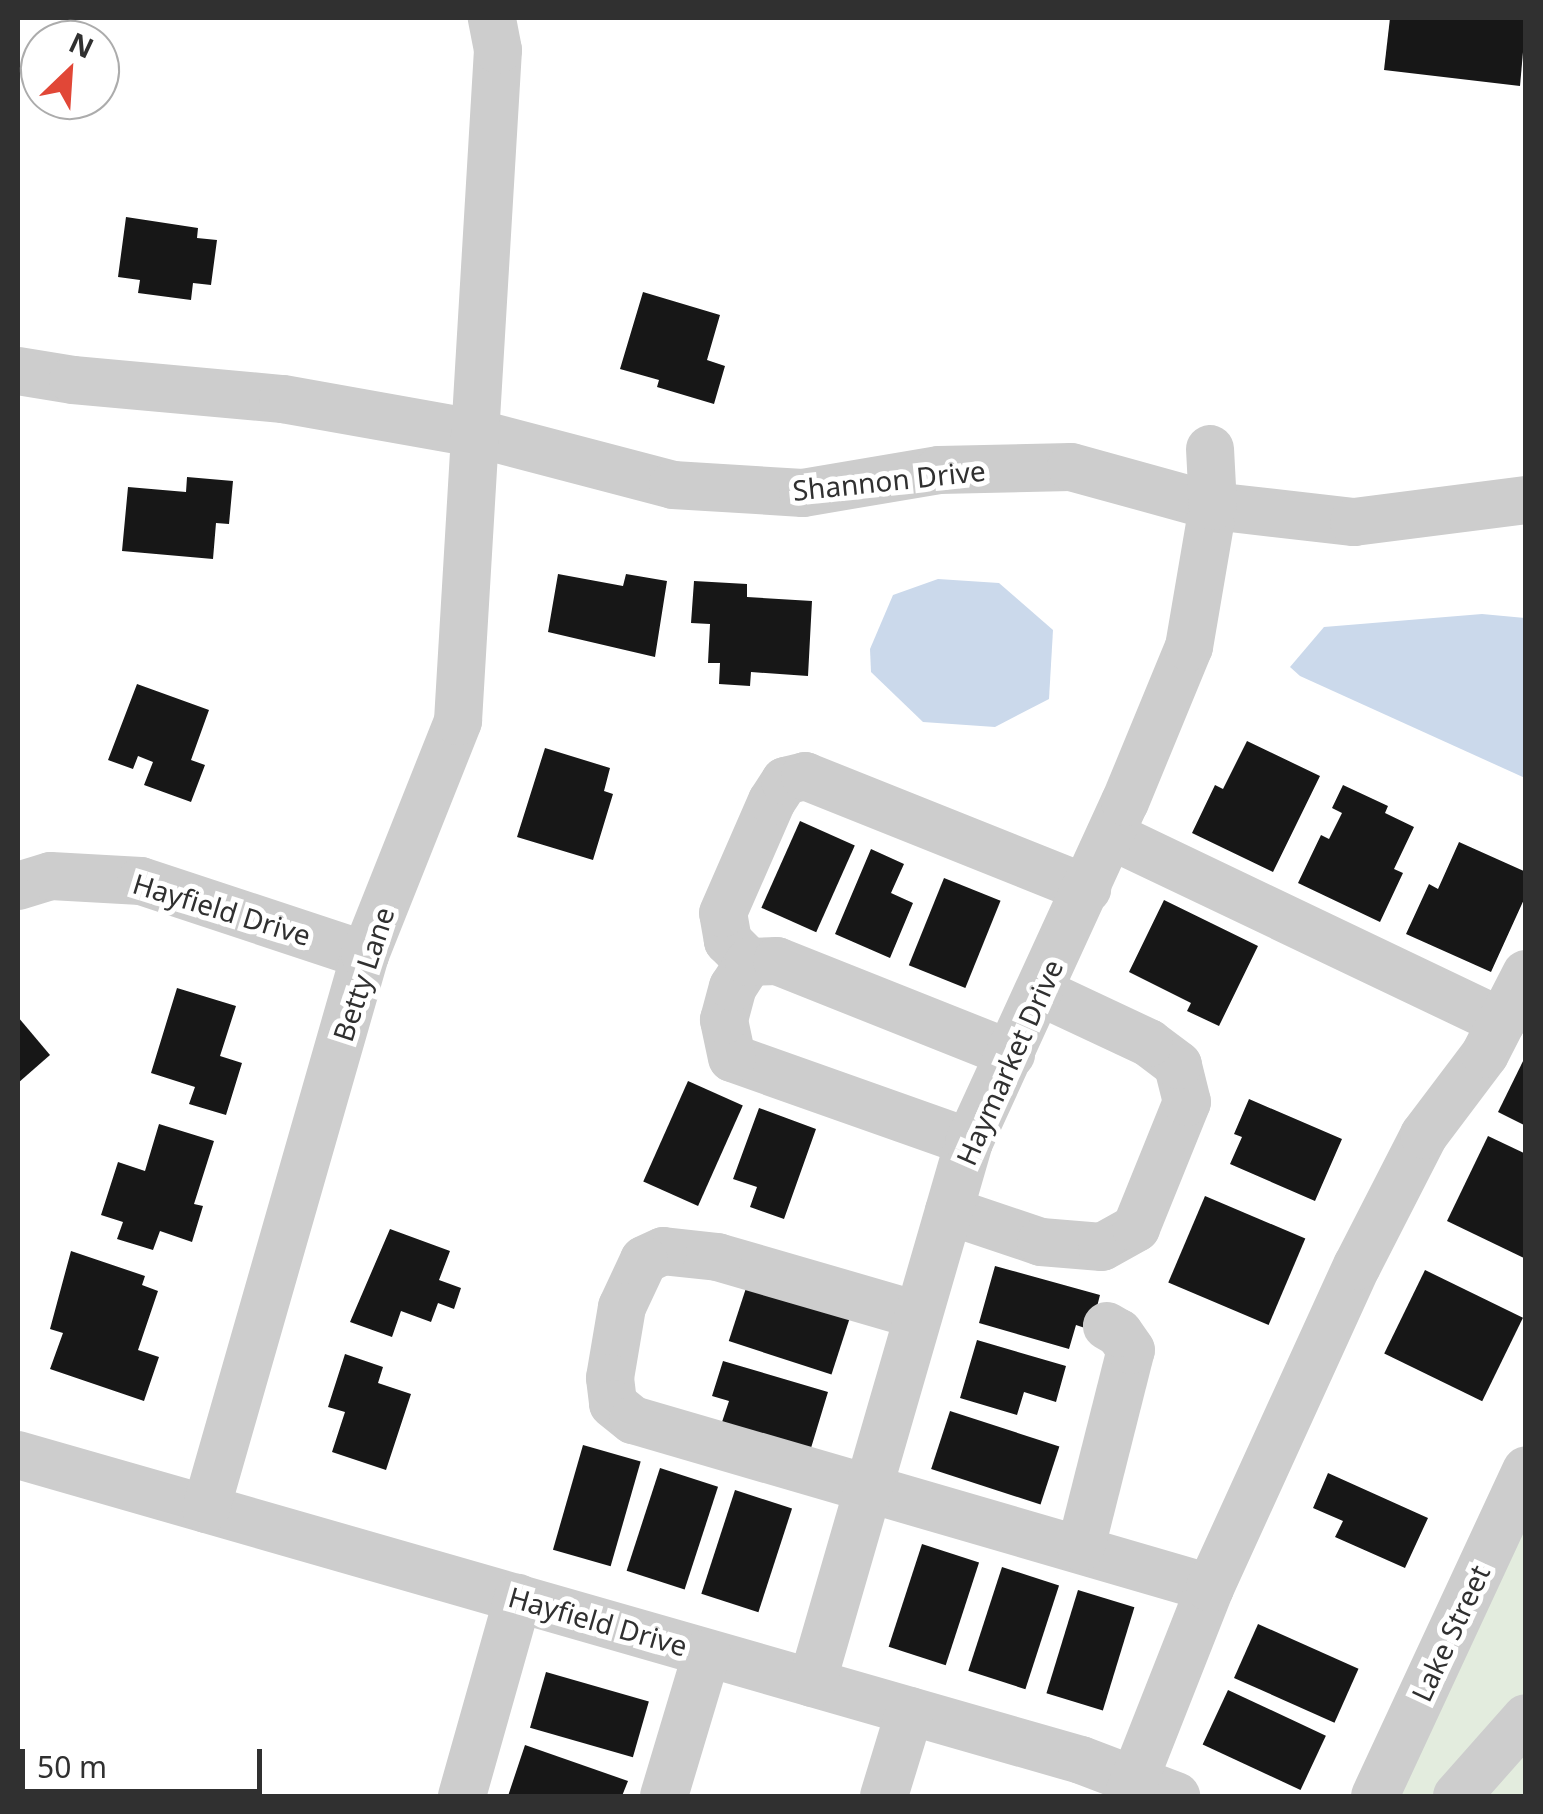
<!DOCTYPE html>
<html>
<head>
<meta charset="utf-8">
<style>
  body { margin:0 }
  #map { position:relative; width:1543px; height:1814px; overflow:hidden; background:#fff; font-family:"Noto Sans",sans-serif }
  div>[style] { position:absolute }
  [style*='--x'] { left:calc(var(--x)*1px); top:calc(var(--y)*1px); width:calc(var(--w)*1px); rotate:calc(var(--a)*1deg) }
  .green>* { inset:0; background:#e3ecde }
  .water>* { inset:0; background:#cbd9eb }
  .building>* { inset:0; background:#171717; transform-origin:0 0 }
  .minor>* { height:48px; margin:-24px; padding:0 24px; transform-origin:24px; border-radius:24px; background:#cdcdcd }
  span { translate:-50% -50%; white-space:nowrap; text-align:center; line-height:1.15; -webkit-text-stroke:10px #fff; paint-order:stroke }
  .street-label { font-size:28px; color:#303030 }
  .frame { position:absolute; inset:0; border:20px solid #303030; pointer-events:none }
  .north { position:absolute; left:20px; top:20px; width:100px; height:100px; box-sizing:border-box; background:#fff; border:2px solid #acacac; border-radius:50%; rotate:25deg; font-size:28px; font-weight:700; line-height:40px; text-align:center; color:#303030 }
  .north::after { content:''; display:block; margin:auto; width:35px; height:45px; background:#e14737; clip-path:polygon(50% 0,100% 100%,50% 72%,0 100%) }
  .scale { position:absolute; left:20px; top:1749px; width:242px; height:45px; box-sizing:border-box; border:5px solid #303030; border-top:0; padding-left:12px; font-size:30px; line-height:35px; white-space:nowrap; color:#303030; -webkit-text-stroke:8px #fff; paint-order:stroke }
</style>
</head>
<body>
<div id="map">
  <div class="green">
    <i style="clip-path:polygon(1525px 1474px,1525px 1796px,1375px 1796px)"></i>
  </div>
  <div class="water">
    <i style="clip-path:polygon(938px 579px,999px 583px,1053px 630px,1049px 699px,995px 727px,923px 722px,871px 672px,870px 649px,893px 595px)"></i>
    <i style="clip-path:polygon(1482px 614px,1525px 618px,1525px 778px,1300px 676px,1290px 667px,1324px 627px)"></i>
  </div>
  <div class="building">
    <i style="clip-path:polygon(1390px 18px,1526px 18px,1520px 86px,1384px 70px)"></i>
    <i style="clip-path:polygon(126px 217px,198px 228px,197px 238px,217px 240px,211px 285px,193px 283px,191px 300px,138px 293px,140px 280px,118px 277px)"></i>
    <i style="clip-path:polygon(643px 292px,720px 315px,707px 360px,725px 366px,714px 404px,657px 387px,659px 380px,620px 369px)"></i>
    <i style="clip-path:polygon(187px 477px,233px 481px,229px 524px,216px 523px,213px 559px,122px 551px,128px 487px,186px 492px)"></i>
    <i style="clip-path:polygon(558px 574px,623px 586px,626px 574px,667px 581px,655px 657px,548px 632px)"></i>
    <i style="clip-path:polygon(694px 581px,747px 584px,747px 597px,812px 601px,808px 676px,751px 672px,750px 686px,719px 684px,720px 663px,708px 663px,710px 624px,691px 623px)"></i>
    <i style="clip-path:polygon(137px 684px,209px 710px,191px 760px,205px 765px,191px 802px,144px 785px,153px 762px,138px 756px,133px 769px,108px 760px)"></i>
    <i style="clip-path:polygon(1247px 741px,1320px 776px,1273px 872px,1192px 833px,1215px 785px,1223px 789px)"></i>
    <i style="clip-path:polygon(545px 748px,610px 768px,604px 791px,613px 794px,593px 860px,517px 837px)"></i>
    <i style="clip-path:polygon(1343px 785px,1388px 806px,1385px 813px,1414px 827px,1394px 869px,1403px 873px,1380px 922px,1298px 883px,1321px 835px,1329px 839px,1342px 813px,1332px 808px)"></i>
    <i style="left:800px;top:821px;width:60px;height:95px;rotate:24deg"></i>
    <i style="clip-path:polygon(1459px 842px,1526px 872px,1526px 895px,1491px 972px,1406px 934px,1429px 884px,1438px 889px)"></i>
    <i style="clip-path:polygon(871px 849px,904px 864px,891px 893px,913px 903px,890px 958px,835px 934px)"></i>
    <i style="left:944px;top:878px;width:61px;height:94px;rotate:22deg"></i>
    <i style="clip-path:polygon(1164px 900px,1258px 946px,1219px 1026px,1187px 1011px,1191px 1003px,1129px 972px)"></i>
    <i style="clip-path:polygon(177px 988px,236px 1006px,220px 1056px,242px 1063px,226px 1115px,189px 1104px,195px 1087px,151px 1073px)"></i>
    <i style="clip-path:polygon(18px 1017px,50px 1055px,18px 1083px)"></i>
    <i style="clip-path:polygon(1526px 1055px,1526px 1126px,1498px 1112px)"></i>
    <i style="left:688px;top:1081px;width:60px;height:110px;rotate:24deg"></i>
    <i style="clip-path:polygon(1249px 1099px,1342px 1139px,1315px 1201px,1230px 1164px,1242px 1137px,1234px 1134px)"></i>
    <i style="clip-path:polygon(759px 1108px,816px 1129px,784px 1219px,750px 1207px,757px 1187px,733px 1179px)"></i>
    <i style="clip-path:polygon(159px 1124px,214px 1141px,194px 1204px,203px 1206px,192px 1242px,160px 1231px,153px 1250px,117px 1239px,123px 1222px,101px 1215px,118px 1162px,145px 1171px)"></i>
    <i style="clip-path:polygon(1488px 1136px,1526px 1154px,1526px 1259px,1447px 1221px)"></i>
    <i style="left:1205px;top:1196px;width:109px;height:94px;rotate:23deg"></i>
    <i style="clip-path:polygon(390px 1229px,450px 1251px,439px 1280px,461px 1288px,454px 1309px,438px 1303px,431px 1322px,401px 1311px,392px 1337px,350px 1322px)"></i>
    <i style="clip-path:polygon(71px 1251px,145px 1276px,142px 1285px,158px 1291px,138px 1350px,159px 1357px,144px 1401px,50px 1369px,63px 1333px,50px 1329px)"></i>
    <i style="clip-path:polygon(995px 1266px,1100px 1295px,1091px 1330px,1076px 1325px,1069px 1349px,979px 1323px)"></i>
    <i style="left:1425px;top:1270px;width:109px;height:93px;rotate:26deg"></i>
    <i style="left:747px;top:1285px;width:108px;height:59px;rotate:18deg"></i>
    <i style="clip-path:polygon(977px 1340px,1066px 1366px,1056px 1402px,1024px 1392px,1017px 1415px,960px 1398px)"></i>
    <i style="clip-path:polygon(345px 1354px,383px 1367px,378px 1383px,411px 1394px,386px 1470px,332px 1452px,345px 1412px,328px 1407px)"></i>
    <i style="clip-path:polygon(723px 1361px,828px 1392px,811px 1448px,722px 1422px,729px 1401px,712px 1396px)"></i>
    <i style="left:950px;top:1411px;width:115px;height:61px;rotate:18deg"></i>
    <i style="left:583px;top:1445px;width:60px;height:109px;rotate:16deg"></i>
    <i style="left:660px;top:1468px;width:61px;height:108px;rotate:18deg"></i>
    <i style="clip-path:polygon(1328px 1473px,1428px 1518px,1405px 1568px,1335px 1537px,1343px 1521px,1313px 1508px)"></i>
    <i style="left:735px;top:1490px;width:60px;height:109px;rotate:18deg"></i>
    <i style="left:922px;top:1544px;width:60px;height:108px;rotate:18deg"></i>
    <i style="left:1002px;top:1567px;width:60px;height:109px;rotate:18deg"></i>
    <i style="left:1078px;top:1590px;width:59px;height:108px;rotate:17deg"></i>
    <i style="left:1258px;top:1624px;width:110px;height:59px;rotate:24deg"></i>
    <i style="left:546px;top:1672px;width:107px;height:58px;rotate:16deg"></i>
    <i style="left:1228px;top:1690px;width:108px;height:60px;rotate:25deg"></i>
    <i style="clip-path:polygon(525px 1745px,628px 1781px,622px 1796px,508px 1796px)"></i>
  </div>
  <div class="minor">
    <i style="--x:18;--y:371;--w:56;--a:9.3"></i>
    <i style="--x:73;--y:380;--w:211;--a:5.2"></i>
    <i style="--x:283;--y:399;--w:199;--a:10.1"></i>
    <i style="--x:479;--y:434;--w:201;--a:14.7"></i>
    <i style="--x:673;--y:485;--w:130;--a:3.5"></i>
    <i style="--x:803;--y:493;--w:138;--a:-9.6"></i>
    <i style="--x:939;--y:470;--w:132;--a:-1.3"></i>
    <i style="--x:1071;--y:467;--w:147;--a:15.4"></i>
    <i style="--x:1213;--y:506;--w:142;--a:6.5"></i>
    <i style="--x:1354;--y:522;--w:173;--a:-7.3"></i>
    <i style="--x:1110;--y:835;--w:434;--a:25.5"></i>
    <i style="--x:18;--y:886;--w:34;--a:-17"></i>
    <i style="--x:51;--y:876;--w:90;--a:3.2"></i>
    <i style="--x:141;--y:881;--w:236;--a:18.3"></i>
    <i style="--x:749;--y:962;--w:30;--a:-135"></i>
    <i style="--x:728;--y:941;--w:28;--a:-100"></i>
    <i style="--x:723;--y:913;--w:122;--a:-66.4"></i>
    <i style="--x:772;--y:801;--w:24;--a:-57"></i>
    <i style="--x:785;--y:781;--w:21;--a:-14"></i>
    <i style="--x:805;--y:776;--w:304;--a:21.8"></i>
    <i style="--x:969;--y:1142;--w:251;--a:-160.5"></i>
    <i style="--x:732;--y:1058;--w:39;--a:-102"></i>
    <i style="--x:724;--y:1020;--w:34;--a:-75"></i>
    <i style="--x:733;--y:987;--w:30;--a:-57"></i>
    <i style="--x:749;--y:962;--w:28;--a:-2"></i>
    <i style="--x:777;--y:961;--w:252;--a:21.7"></i>
    <i style="--x:949;--y:1211;--w:97;--a:18.6"></i>
    <i style="--x:1041;--y:1242;--w:61;--a:4.7"></i>
    <i style="--x:1102;--y:1247;--w:39;--a:-29"></i>
    <i style="--x:1136;--y:1228;--w:136;--a:-68"></i>
    <i style="--x:1187;--y:1102;--w:38;--a:-104"></i>
    <i style="--x:1178;--y:1065;--w:36;--a:-143"></i>
    <i style="--x:1149;--y:1043;--w:120;--a:-154.9"></i>
    <i style="--x:917;--y:1315;--w:207;--a:-163.8"></i>
    <i style="--x:718;--y:1257;--w:55;--a:-173.8"></i>
    <i style="--x:663;--y:1251;--w:21;--a:155"></i>
    <i style="--x:644;--y:1260;--w:52;--a:115.1"></i>
    <i style="--x:622;--y:1307;--w:72;--a:99.6"></i>
    <i style="--x:610;--y:1378;--w:26;--a:83"></i>
    <i style="--x:613;--y:1404;--w:26;--a:39"></i>
    <i style="--x:633;--y:1420;--w:601;--a:16.23"></i>
    <i style="--x:18;--y:1455;--w:1106;--a:16.01"></i>
    <i style="--x:1081;--y:1760;--w:102;--a:20.8"></i>
    <i style="--x:206;--y:1509;--w:576;--a:-73.99"></i>
    <i style="--x:365;--y:955;--w:252;--a:-68.3"></i>
    <i style="--x:458;--y:721;--w:672;--a:-86.59"></i>
    <i style="--x:498;--y:50;--w:33;--a:-101"></i>
    <i style="--x:1081;--y:1547;--w:203;--a:-75.8"></i>
    <i style="--x:1131;--y:1350;--w:21;--a:-125"></i>
    <i style="--x:1119;--y:1333;--w:14;--a:-150"></i>
    <i style="--x:812;--y:1683;--w:563;--a:-73.82"></i>
    <i style="--x:969;--y:1142;--w:374;--a:-65.4"></i>
    <i style="--x:1125;--y:802;--w:168;--a:-67.6"></i>
    <i style="--x:1189;--y:647;--w:143;--a:-80.3"></i>
    <i style="--x:1213;--y:506;--w:57;--a:-93"></i>
    <i style="--x:462;--y:1796;--w:206;--a:-74.2"></i>
    <i style="--x:664;--y:1796;--w:149;--a:-73.3"></i>
    <i style="--x:884;--y:1796;--w:89;--a:-73"></i>
    <i style="--x:1128;--y:1796;--w:224;--a:-68.5"></i>
    <i style="--x:1210;--y:1588;--w:354;--a:-65.5"></i>
    <i style="--x:1357;--y:1266;--w:147;--a:-62.9"></i>
    <i style="--x:1424;--y:1135;--w:101;--a:-53"></i>
    <i style="--x:1485;--y:1054;--w:90;--a:-62.9"></i>
    <i style="--x:1375;--y:1796;--w:359;--a:-65.1"></i>
    <i style="--x:1457;--y:1796;--w:104;--a:-48.5"></i>
  </div>
  <div class="street-label">
    <span style="left:889px;top:480px;rotate:-6deg">Shannon Drive</span>
    <span style="left:222px;top:909px;rotate:17deg">Hayfield Drive</span>
    <span style="left:363px;top:974px;rotate:-72deg">Betty Lane</span>
    <span style="left:1009px;top:1062px;rotate:-66deg">Haymarket Drive</span>
    <span style="left:598px;top:1621px;rotate:16deg">Hayfield Drive</span>
    <span style="left:1450px;top:1633px;rotate:-65deg">Lake Street</span>
  </div>
  <div class="frame"></div>
  <div class="north">N</div>
  <div class="scale">50 m</div>
</div>
</body>
</html>
